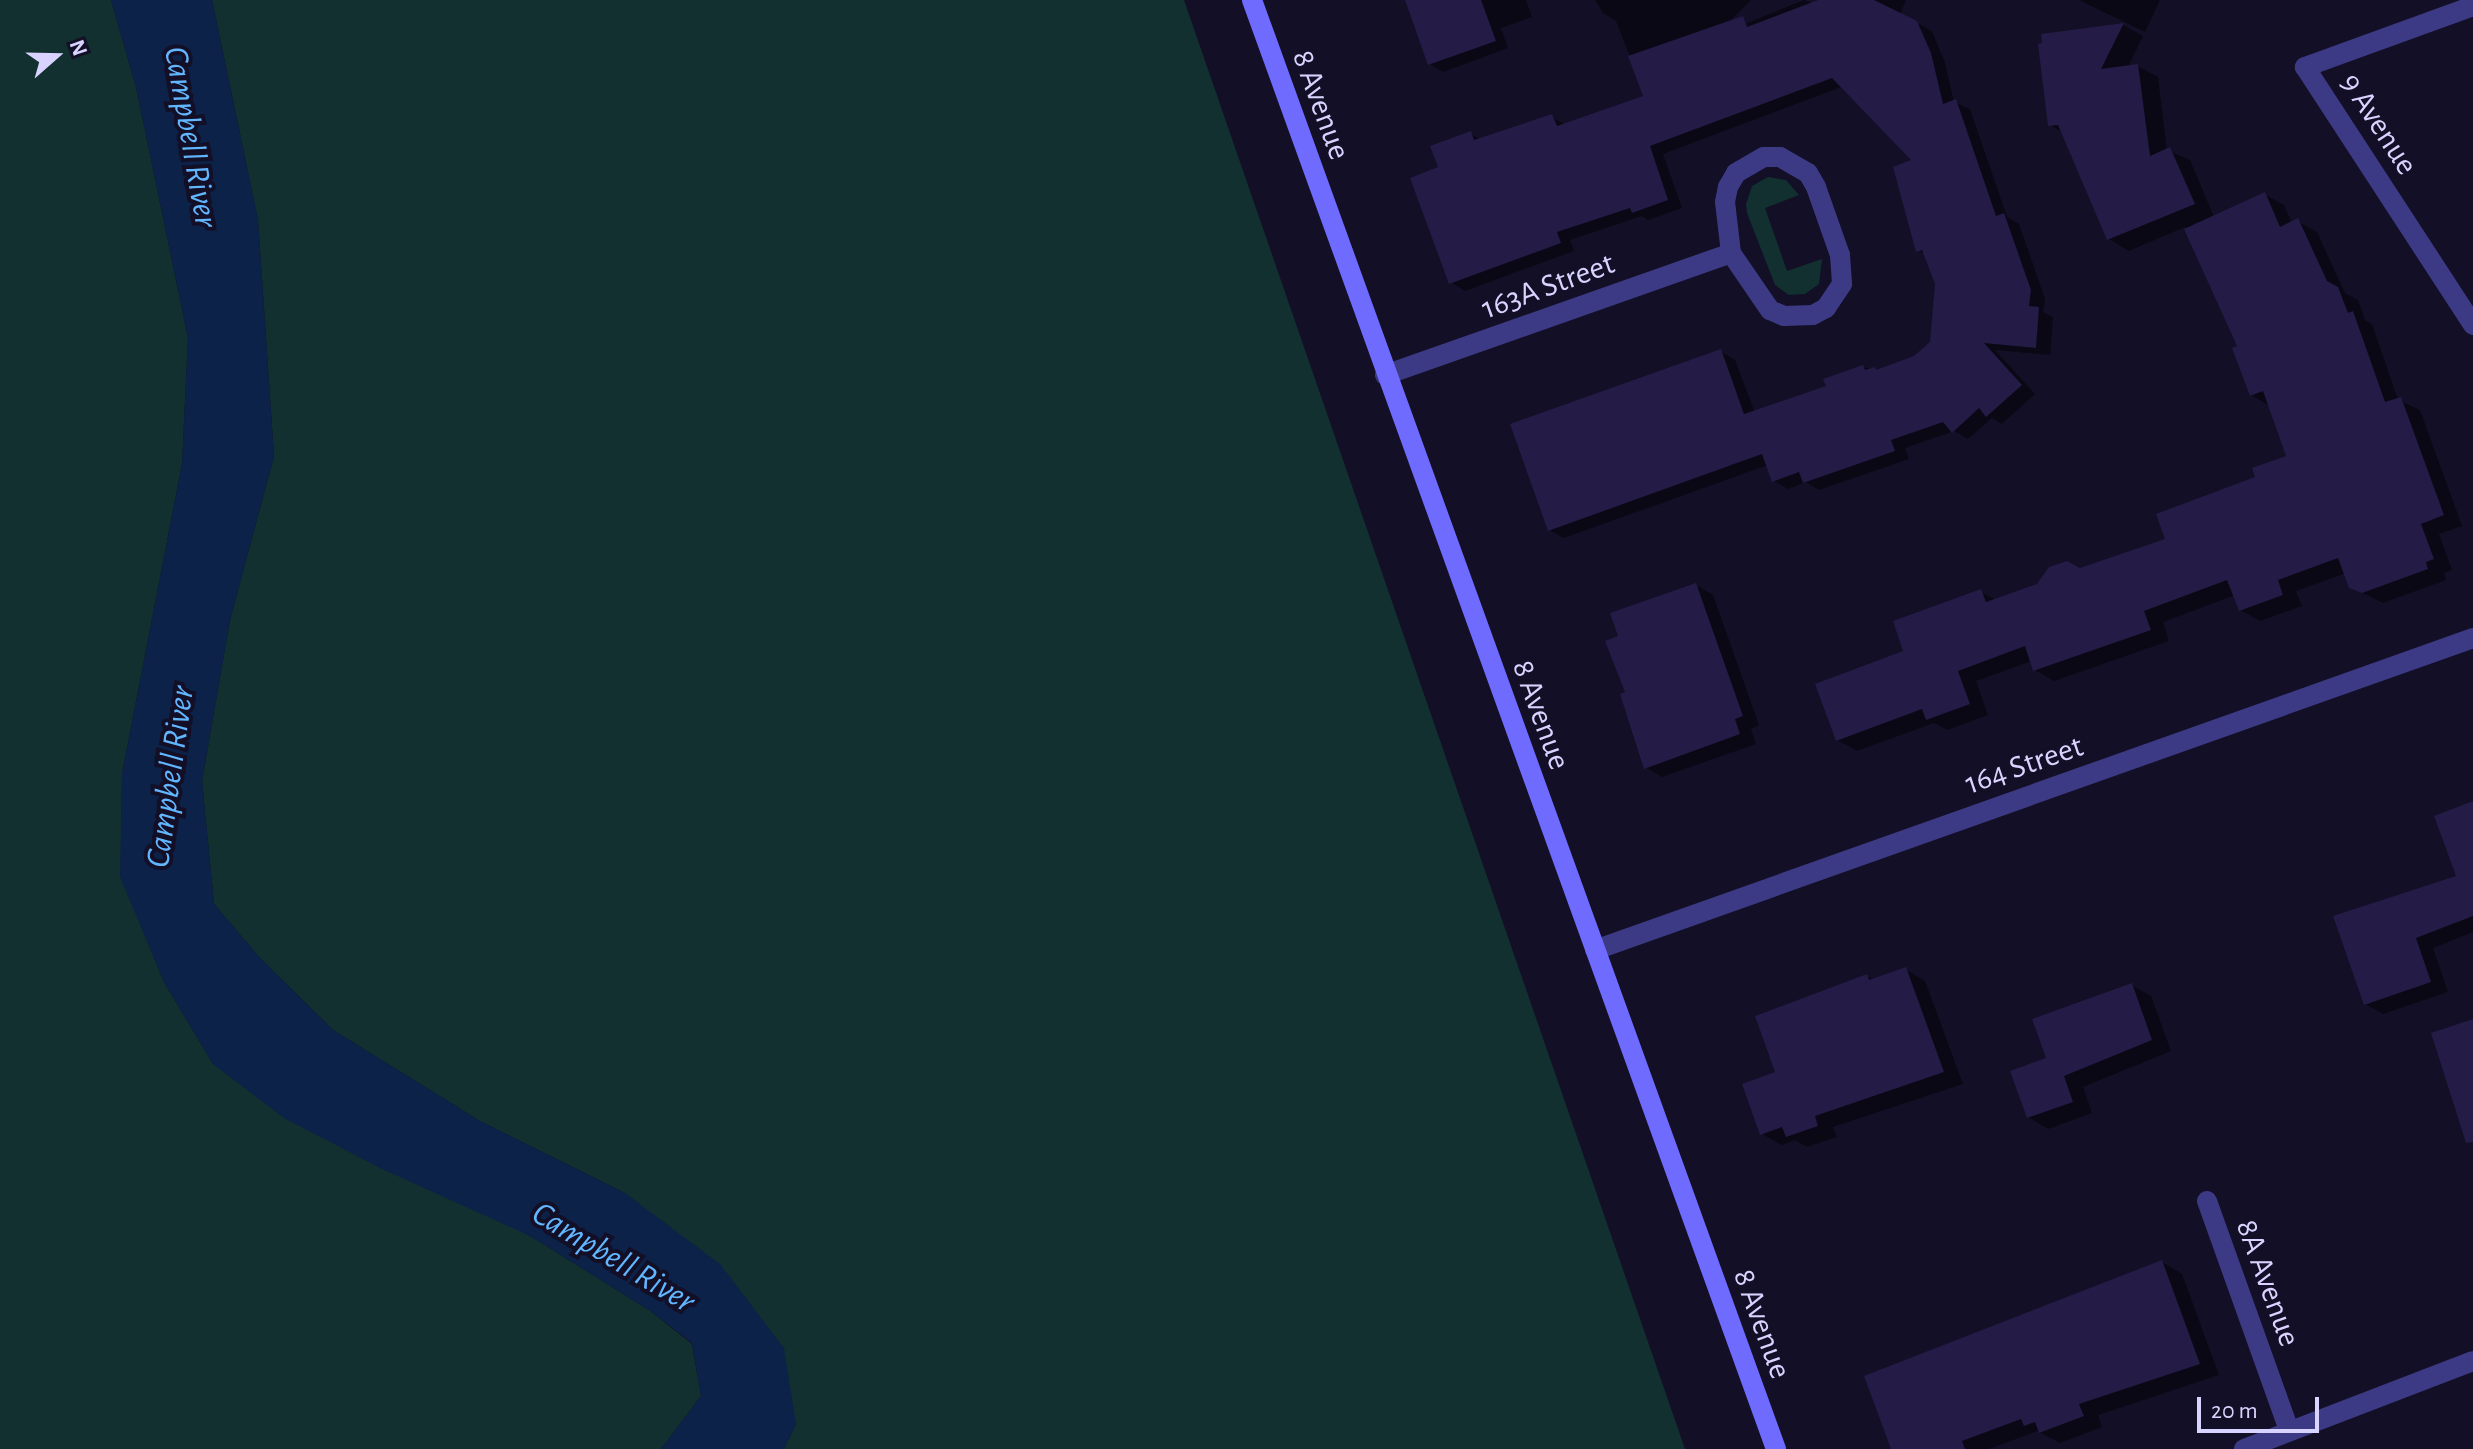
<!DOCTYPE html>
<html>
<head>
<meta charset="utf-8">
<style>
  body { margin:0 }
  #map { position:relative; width:2473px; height:1449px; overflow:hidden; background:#130f26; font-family:"Alegreya Sans",sans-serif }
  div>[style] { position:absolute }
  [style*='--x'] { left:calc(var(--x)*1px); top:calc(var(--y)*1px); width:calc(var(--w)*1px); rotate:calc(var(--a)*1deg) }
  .green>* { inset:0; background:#12302f }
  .water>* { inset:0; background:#0c2248 }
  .shadow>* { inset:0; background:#0007 }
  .building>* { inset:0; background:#241b47 }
  .street>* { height:20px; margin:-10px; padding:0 10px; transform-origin:10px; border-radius:10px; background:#3d3a85 }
  .secondary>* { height:20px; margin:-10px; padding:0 10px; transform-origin:10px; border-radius:10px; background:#6f6bff }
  span { translate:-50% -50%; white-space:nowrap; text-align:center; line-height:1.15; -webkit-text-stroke:8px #130f26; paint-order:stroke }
  .street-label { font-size:32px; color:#d9d4ff }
  .water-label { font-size:34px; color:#62b6ff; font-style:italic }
  .north { position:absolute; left:16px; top:16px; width:80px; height:80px; -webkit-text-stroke:6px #130f26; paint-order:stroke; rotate:70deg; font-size:22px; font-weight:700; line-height:32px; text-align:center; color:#d9d4ff }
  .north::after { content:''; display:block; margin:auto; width:28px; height:36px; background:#d9d4ff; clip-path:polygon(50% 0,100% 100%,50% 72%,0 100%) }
  .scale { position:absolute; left:2197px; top:1397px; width:122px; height:36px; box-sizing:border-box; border:4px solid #d9d4ff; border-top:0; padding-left:10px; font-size:24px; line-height:28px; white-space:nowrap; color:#d9d4ff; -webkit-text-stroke:6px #130f26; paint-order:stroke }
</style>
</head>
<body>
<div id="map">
  <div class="green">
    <i style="clip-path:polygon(0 0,111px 0,136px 87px,188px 338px,182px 464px,122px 774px,121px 877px,164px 982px,213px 1064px,532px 1237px,649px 1310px,692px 1344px,701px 1396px,661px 1449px,0 1449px)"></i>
    <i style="clip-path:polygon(212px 0,1184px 0,1685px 1449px,784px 1449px,796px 1424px,625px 1193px,480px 1121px,333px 1030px,260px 958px,214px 904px,202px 781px,230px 620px,274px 456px,258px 220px)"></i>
    <i style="clip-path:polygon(1768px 177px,1786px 180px,1799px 195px,1765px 208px,1787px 271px,1822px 259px,1819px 284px,1805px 294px,1789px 295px,1775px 285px,1747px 213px,1746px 204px,1752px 186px)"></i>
  </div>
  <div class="water">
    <i style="clip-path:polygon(111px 0,212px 0,258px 220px,274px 456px,230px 620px,202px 781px,214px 904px,260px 958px,333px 1030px,480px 1121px,625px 1193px,720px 1264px,784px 1348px,796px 1424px,784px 1449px,661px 1449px,701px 1396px,692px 1343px,649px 1310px,532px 1237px,380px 1168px,284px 1118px,213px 1064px,164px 982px,120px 877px,122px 774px,182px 464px,188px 338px,136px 87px)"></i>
  </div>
  <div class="shadow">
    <i style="clip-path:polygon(1413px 0,1526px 0,1532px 17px,1501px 28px,1508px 48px,1443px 72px,1430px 64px)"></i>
    <i style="clip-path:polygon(1595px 0,1751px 0,1715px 36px,1804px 0,1824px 7px,1827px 0,1906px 0,1900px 14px,1932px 31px,1945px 63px,1954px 102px,1970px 109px,2007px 217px,2019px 224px,2045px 299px,2043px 312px,2053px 317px,2050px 355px,1995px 350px,2035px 394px,2002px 424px,1992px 418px,1968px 439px,1954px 431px,1905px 448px,1909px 459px,1819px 490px,1806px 482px,1788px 489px,1773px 480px,1768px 465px,1564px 538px,1549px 530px,1720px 351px,1735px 360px,1755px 413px,1828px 388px,1863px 367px,1879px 371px,1915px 358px,1932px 342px,1937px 284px,1926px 255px,1918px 250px,1914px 161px,1844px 86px,1663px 154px,1682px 208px,1648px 220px,1642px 216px,1570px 240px,1574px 251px,1465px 291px,1451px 282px,1440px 168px,1470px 133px,1481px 140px,1552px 117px,1566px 125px,1646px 97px,1616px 21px,1603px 13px)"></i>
    <i style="clip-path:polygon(2079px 0,2160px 0,2145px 32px)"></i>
    <i style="clip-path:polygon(2123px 25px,2143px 36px,2128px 67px,2138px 66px,2158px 77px,2167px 150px,2190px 160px,2214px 217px,2264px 194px,2284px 205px,2292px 223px,2297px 221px,2317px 232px,2345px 293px,2358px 300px,2365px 320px,2372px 324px,2398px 400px,2420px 410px,2462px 526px,2439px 534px,2452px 570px,2444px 573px,2446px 580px,2383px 603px,2351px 587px,2346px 573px,2296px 591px,2302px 606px,2260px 621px,2240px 610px,2235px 595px,2163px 622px,2169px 641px,2054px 681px,2035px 670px,2032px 661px,1976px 681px,1988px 715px,1947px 730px,1934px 723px,1857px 751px,1837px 740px,1906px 652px,1981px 592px,1996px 600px,2168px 540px,2288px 458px,2270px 406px,2251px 395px,2240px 347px,2185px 227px,2129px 251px,2109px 239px,2064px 133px,2050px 125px,2043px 36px)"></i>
    <i style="clip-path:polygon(1696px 585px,1713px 595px,1759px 725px,1751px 729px,1756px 744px,1662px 777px,1645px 767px,1627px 693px,1621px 638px)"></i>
    <i style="clip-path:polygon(2473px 803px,2473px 932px,2433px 948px,2448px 992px,2383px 1014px,2365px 1004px,2459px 877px)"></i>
    <i style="clip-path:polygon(1905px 969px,1925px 981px,1963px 1084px,1833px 1127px,1837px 1137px,1807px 1147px,1795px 1140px,1782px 1145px,1762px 1134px,1778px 1073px,1866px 976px,1874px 980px)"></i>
    <i style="clip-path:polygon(2131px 985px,2151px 996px,2171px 1051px,2083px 1087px,2092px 1113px,2048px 1129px,2028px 1117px,2049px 1059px)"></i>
    <i style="clip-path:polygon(2162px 1262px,2182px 1274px,2219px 1375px,2098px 1415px,2102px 1427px,2060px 1443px,2037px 1431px,1989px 1449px,1896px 1449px)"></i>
  </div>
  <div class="building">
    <i style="clip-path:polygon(1405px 0,1481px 0,1496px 41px,1428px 65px)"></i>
    <i style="clip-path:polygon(1818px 0,1874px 0,1917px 21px,1931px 53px,1943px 104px,1956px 99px,1996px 216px,2004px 213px,2031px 290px,2029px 306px,2039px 307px,2036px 348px,1984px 343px,2022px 385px,1986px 417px,1979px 408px,1952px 433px,1943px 422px,1891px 440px,1895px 451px,1803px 483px,1799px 472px,1772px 482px,1762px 454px,1548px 531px,1510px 424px,1721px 349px,1744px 414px,1826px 386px,1823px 379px,1863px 365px,1865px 370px,1875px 367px,1876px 370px,1914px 356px,1930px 342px,1935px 284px,1922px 250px,1916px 252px,1893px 167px,1911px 160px,1832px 78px,1650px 146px,1668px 200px,1632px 213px,1630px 208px,1557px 232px,1561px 243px,1449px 284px,1410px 178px,1438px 167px,1430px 146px,1471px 131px,1474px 140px,1552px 114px,1557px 126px,1643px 96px,1628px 56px,1743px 16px,1747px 27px)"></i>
    <i style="clip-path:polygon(2124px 23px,2101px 69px,2138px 64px,2150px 156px,2170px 147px,2195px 204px,2107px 240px,2058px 125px,2048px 126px,2038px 44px,2042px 43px,2041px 34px)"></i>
    <i style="clip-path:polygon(2265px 192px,2280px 227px,2298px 218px,2327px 281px,2338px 287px,2348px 313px,2353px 311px,2385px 402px,2401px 397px,2444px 515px,2421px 524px,2434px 559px,2426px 562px,2428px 569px,2362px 593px,2349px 588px,2338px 558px,2278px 580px,2283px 595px,2239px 611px,2227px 580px,2144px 611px,2151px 630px,2033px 671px,2025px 646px,1958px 671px,1970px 704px,1926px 720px,1922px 709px,1836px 741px,1815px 684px,1903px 651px,1893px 621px,1981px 589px,1986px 602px,2037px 584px,2049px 567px,2067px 561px,2080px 568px,2165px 539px,2156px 514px,2255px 477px,2252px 468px,2286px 456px,2263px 391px,2250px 396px,2232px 348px,2237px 346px,2184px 229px)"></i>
    <i style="clip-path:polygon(1696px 583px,1743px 716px,1735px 719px,1740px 734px,1644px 769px,1620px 694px,1625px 692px,1605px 641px,1618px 636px,1610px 613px)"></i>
    <i style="clip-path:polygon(2473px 801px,2473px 916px,2416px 938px,2431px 982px,2364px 1005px,2333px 916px,2456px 876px,2434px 816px)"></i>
    <i style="clip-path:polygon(1906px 967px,1944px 1072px,1815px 1116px,1818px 1126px,1786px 1137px,1782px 1127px,1760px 1135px,1742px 1084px,1775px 1072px,1755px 1016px,1867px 974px,1869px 980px)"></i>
    <i style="clip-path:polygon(2132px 983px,2152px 1040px,2064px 1076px,2073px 1102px,2027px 1118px,2010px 1071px,2046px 1058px,2032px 1019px)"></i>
    <i style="clip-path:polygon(2473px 1019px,2473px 1142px,2466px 1143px,2431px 1033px)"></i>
    <i style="clip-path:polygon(2162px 1260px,2200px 1364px,2079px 1404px,2084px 1416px,2039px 1433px,2035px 1422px,2024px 1426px,2021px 1419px,1962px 1441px,1965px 1449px,1891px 1449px,1864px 1376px)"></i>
  </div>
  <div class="street">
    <i style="--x:2473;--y:6;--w:179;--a:160"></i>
    <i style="--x:2305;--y:67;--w:308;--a:56.9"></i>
    <i style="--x:1764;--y:157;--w:16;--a:0"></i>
    <i style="--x:1780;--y:157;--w:32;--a:30"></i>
    <i style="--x:1808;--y:173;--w:16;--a:60"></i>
    <i style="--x:1816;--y:187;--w:72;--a:70.6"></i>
    <i style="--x:1840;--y:255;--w:29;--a:86"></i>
    <i style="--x:1842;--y:284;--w:29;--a:124"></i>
    <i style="--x:1826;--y:308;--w:15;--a:152"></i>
    <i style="--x:1813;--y:315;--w:29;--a:178"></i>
    <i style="--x:1784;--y:316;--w:15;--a:-157"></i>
    <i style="--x:1770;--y:310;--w:69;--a:-124.4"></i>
    <i style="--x:1731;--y:253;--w:51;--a:-96.7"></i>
    <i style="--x:1725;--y:202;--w:15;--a:-79"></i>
    <i style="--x:1728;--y:187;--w:16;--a:-60"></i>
    <i style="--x:1736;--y:173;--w:32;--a:-30"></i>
    <i style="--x:1385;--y:375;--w:367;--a:-19.4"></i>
    <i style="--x:1595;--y:950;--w:932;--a:-19.56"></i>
    <i style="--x:2207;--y:1201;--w:243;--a:70.3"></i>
    <i style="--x:2244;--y:1449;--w:245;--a:-21"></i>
  </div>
  <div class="secondary">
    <i style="--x:1252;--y:0;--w:1541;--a:70.12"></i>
  </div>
  <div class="street-label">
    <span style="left:1321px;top:105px;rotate:70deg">8 Avenue</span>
    <span style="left:2379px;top:124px;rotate:57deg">9 Avenue</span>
    <span style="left:1548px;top:286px;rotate:-20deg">163A Street</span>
    <span style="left:1541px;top:715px;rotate:70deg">8 Avenue</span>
    <span style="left:2024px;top:765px;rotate:-19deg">164 Street</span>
    <span style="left:2268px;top:1283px;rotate:70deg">8A Avenue</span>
    <span style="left:1762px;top:1324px;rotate:70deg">8 Avenue</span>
  </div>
  <div class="water-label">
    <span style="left:190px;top:137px;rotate:80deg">Campbell River</span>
    <span style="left:171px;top:777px;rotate:-82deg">Campbell River</span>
    <span style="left:613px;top:1258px;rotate:31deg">Campbell River</span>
  </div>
  <div class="north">N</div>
  <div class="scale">20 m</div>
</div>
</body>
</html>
